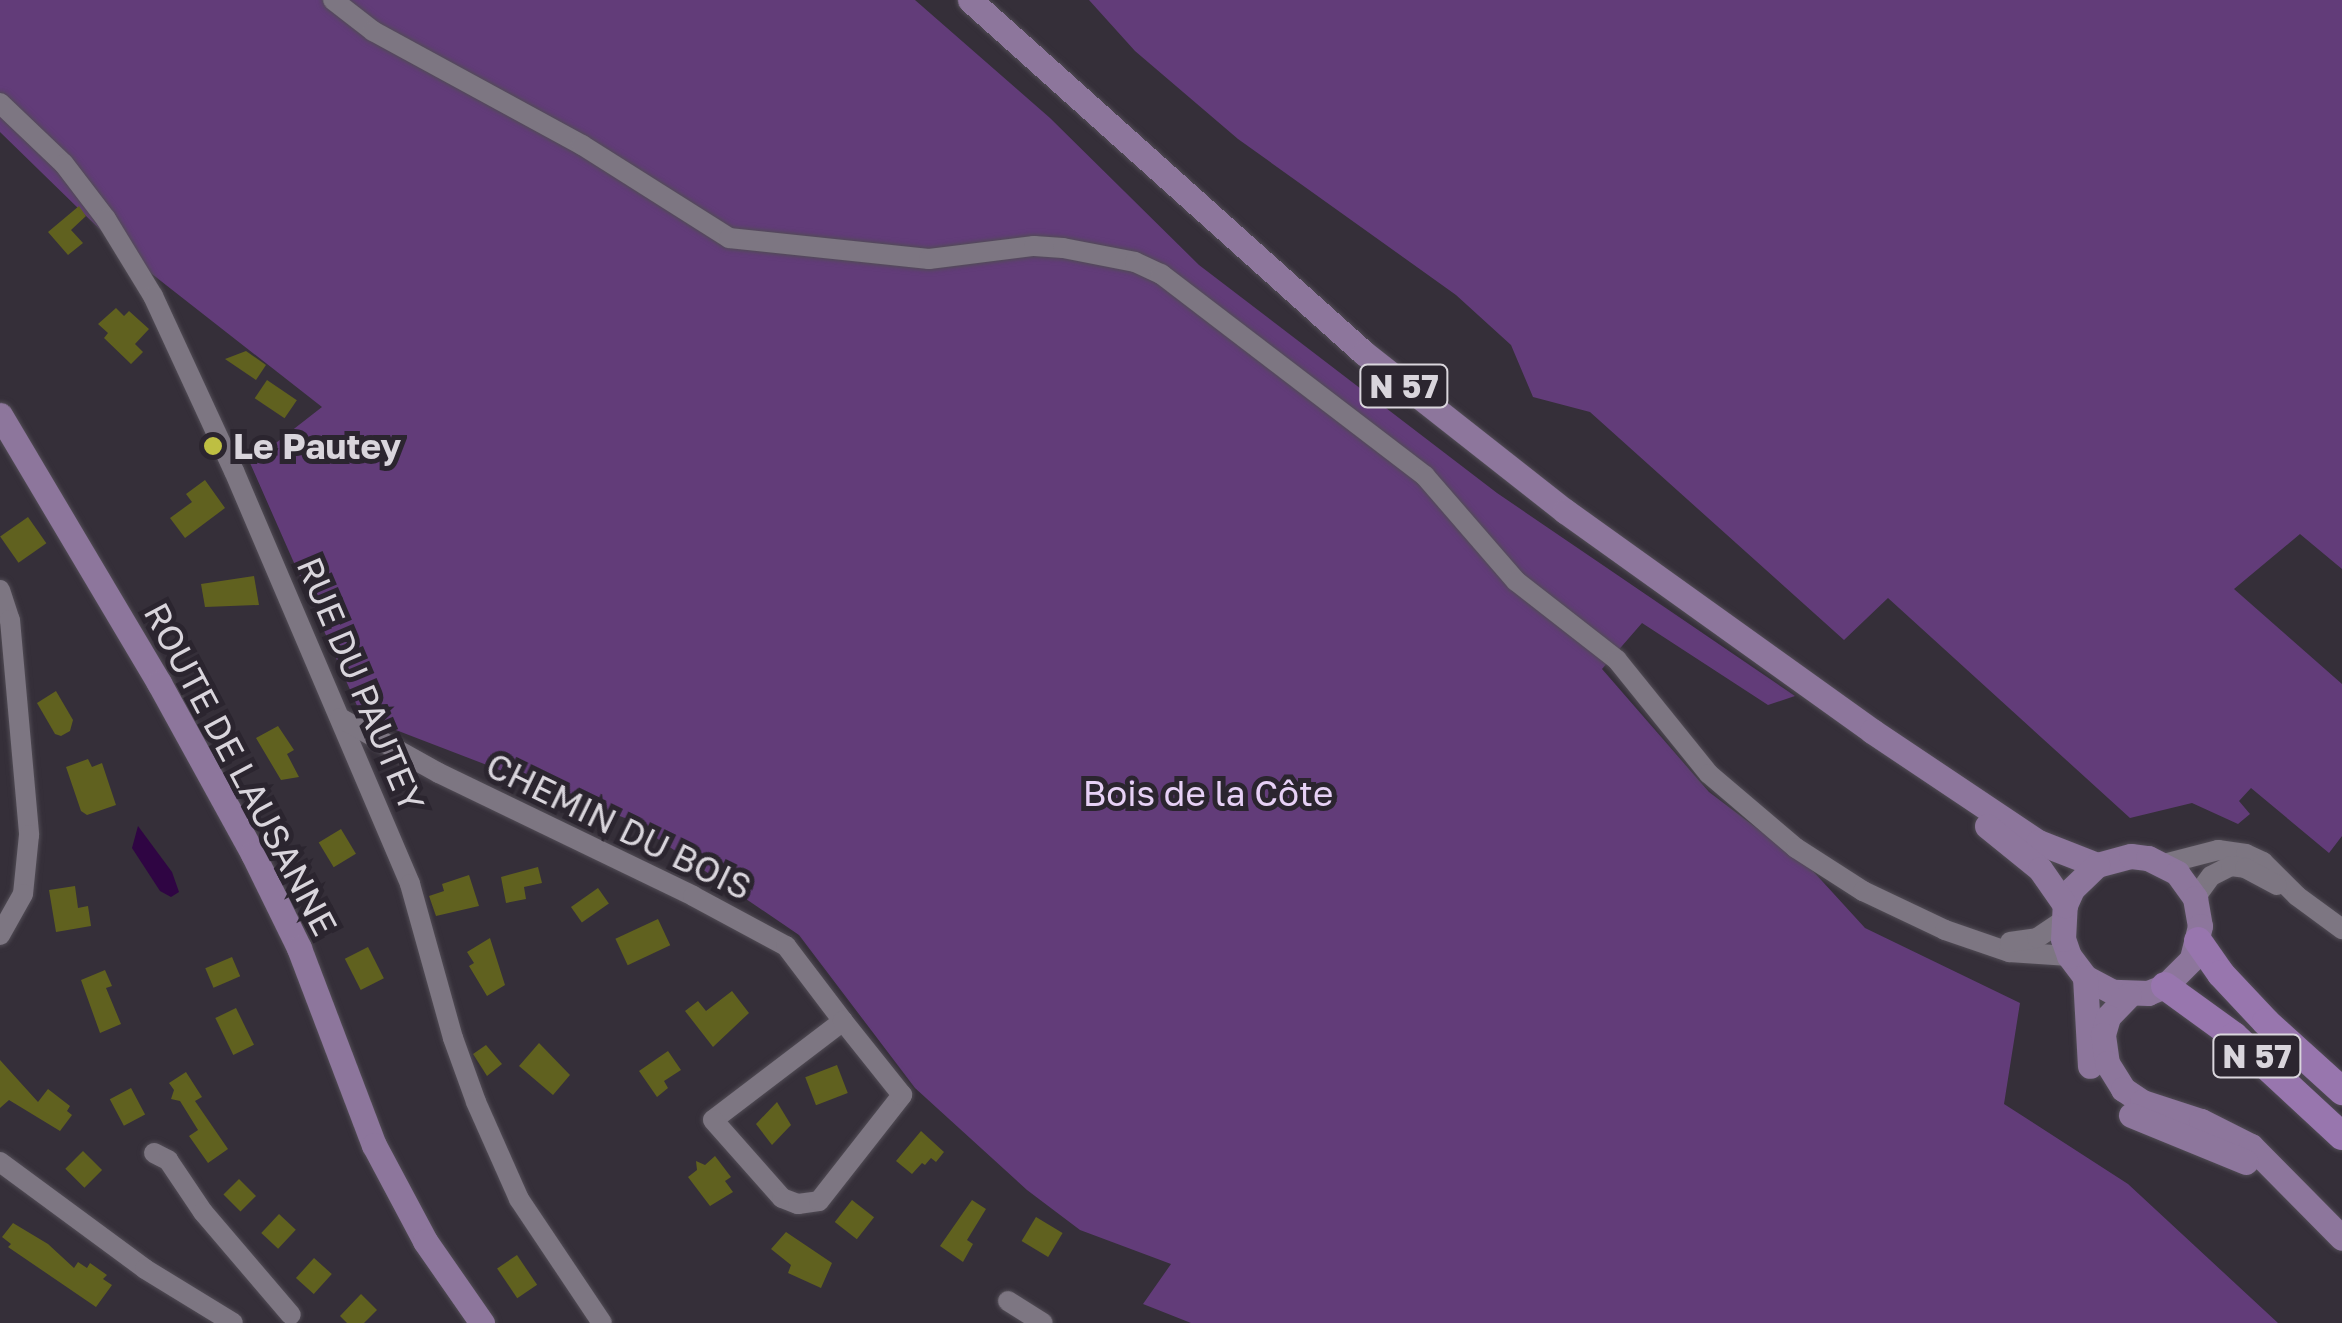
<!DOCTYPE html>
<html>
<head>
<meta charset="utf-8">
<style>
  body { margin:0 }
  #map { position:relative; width:2342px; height:1323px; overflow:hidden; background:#352f39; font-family:"Golos Text",sans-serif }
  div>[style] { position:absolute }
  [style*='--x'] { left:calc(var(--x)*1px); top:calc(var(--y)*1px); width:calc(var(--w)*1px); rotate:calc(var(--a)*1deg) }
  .green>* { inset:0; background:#623c79 }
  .water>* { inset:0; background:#2f0543 }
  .building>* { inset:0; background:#60611f; transform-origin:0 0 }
  .roads { filter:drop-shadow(0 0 2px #514c55) drop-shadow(0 0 2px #514c55) }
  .minor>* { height:20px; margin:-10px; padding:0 10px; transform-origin:10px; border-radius:10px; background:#7d7682 }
  .major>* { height:25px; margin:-12.5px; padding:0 12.5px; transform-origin:12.5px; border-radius:12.5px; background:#8d769c }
  .highway>* { height:28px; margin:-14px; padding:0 14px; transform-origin:14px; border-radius:14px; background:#9876ae }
  .dots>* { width:28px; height:28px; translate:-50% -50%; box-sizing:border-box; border:5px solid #2b252f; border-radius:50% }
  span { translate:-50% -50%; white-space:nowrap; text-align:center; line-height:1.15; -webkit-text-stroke:10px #2b252f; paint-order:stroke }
  .shield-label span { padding:2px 8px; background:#2b252f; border:2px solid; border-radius:8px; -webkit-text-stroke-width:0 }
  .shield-label { font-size:32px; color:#d9d5dc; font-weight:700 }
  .poi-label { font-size:35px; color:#d9d5dc; font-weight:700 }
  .left { translate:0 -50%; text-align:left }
  .street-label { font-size:35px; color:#d9d5dc }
  .park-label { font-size:35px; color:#e7d1f6 }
</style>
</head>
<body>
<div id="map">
  <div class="green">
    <i style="clip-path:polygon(0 0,915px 0,1050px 118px,1199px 265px,1497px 493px,1795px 696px,1768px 705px,1642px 623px,1602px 669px,1709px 792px,1812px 870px,1865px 928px,2020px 1003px,2004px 1104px,2128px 1184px,2278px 1323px,1191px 1323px,1143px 1304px,1171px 1264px,1080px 1230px,1027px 1190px,915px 1088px,799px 935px,630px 820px,362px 717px,250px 463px,322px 407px,120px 249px,0 132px)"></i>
    <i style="clip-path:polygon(1089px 0,2342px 0,2342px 569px,2300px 534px,2234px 589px,2342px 684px,2342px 836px,2329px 853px,2251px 788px,2239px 801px,2250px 814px,2238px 824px,2192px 803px,2130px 818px,1888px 598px,1844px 640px,1590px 412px,1533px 397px,1511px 345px,1456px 295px,1238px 139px,1135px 51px)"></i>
  </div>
  <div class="water">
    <i style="clip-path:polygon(138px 826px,172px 872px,179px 892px,171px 897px,160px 891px,132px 848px)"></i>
  </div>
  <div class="building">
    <i style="clip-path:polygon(79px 206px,86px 216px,71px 230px,83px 243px,68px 255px,48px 232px)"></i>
    <i style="clip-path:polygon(116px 308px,124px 316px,129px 311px,149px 329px,135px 344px,143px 352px,131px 364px,104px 338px,108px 333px,98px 324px)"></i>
    <i style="clip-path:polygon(246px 351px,266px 365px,256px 380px,225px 359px)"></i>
    <i style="left:267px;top:380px;width:36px;height:22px;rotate:34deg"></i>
    <i style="clip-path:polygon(205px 480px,225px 508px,185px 538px,170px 518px,192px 502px,186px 494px)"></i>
    <i style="left:28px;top:517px;width:32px;height:34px;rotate:55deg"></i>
    <i style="clip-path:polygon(254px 576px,259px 605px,205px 607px,201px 584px)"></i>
    <i style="clip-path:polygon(56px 691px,73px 720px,70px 731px,61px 736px,55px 734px,37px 703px)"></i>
    <i style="clip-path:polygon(278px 726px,294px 750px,287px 754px,299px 777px,281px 780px,256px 738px)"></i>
    <i style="clip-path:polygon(88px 759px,92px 767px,102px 763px,116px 805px,87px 815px,81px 811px,66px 767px)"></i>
    <i style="left:341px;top:829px;width:29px;height:26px;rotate:59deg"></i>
    <i style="clip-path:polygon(538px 867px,542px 883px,524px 887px,526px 899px,506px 903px,501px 877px)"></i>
    <i style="clip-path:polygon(469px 875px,479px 906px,436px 916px,429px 896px,444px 891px,442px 884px)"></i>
    <i style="clip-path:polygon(75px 886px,78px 908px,88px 906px,91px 926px,56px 932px,49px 890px)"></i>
    <i style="left:598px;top:888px;width:19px;height:33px;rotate:55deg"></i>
    <i style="left:658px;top:919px;width:29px;height:47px;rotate:65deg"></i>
    <i style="clip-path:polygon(490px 938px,505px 985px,487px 996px,469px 966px,474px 963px,467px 952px)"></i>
    <i style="left:368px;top:947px;width:35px;height:26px;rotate:63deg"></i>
    <i style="left:232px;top:957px;width:21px;height:29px;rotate:67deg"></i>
    <i style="clip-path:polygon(105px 970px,112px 986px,106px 988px,121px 1024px,100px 1033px,81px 980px)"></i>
    <i style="clip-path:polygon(732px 991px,749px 1013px,713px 1047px,685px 1011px,698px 1001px,706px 1011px)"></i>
    <i style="left:236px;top:1008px;width:41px;height:23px;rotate:64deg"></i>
    <i style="clip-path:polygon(539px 1043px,570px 1075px,553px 1095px,519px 1066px)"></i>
    <i style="clip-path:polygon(486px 1045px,502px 1064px,487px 1076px,473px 1054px)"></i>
    <i style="clip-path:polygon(668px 1051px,681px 1070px,664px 1081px,668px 1088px,657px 1097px,639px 1071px)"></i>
    <i style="clip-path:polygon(0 1060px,38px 1102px,48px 1089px,70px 1106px,67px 1111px,72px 1115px,60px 1131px,9px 1100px,0 1108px)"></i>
    <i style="left:837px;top:1065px;width:30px;height:34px;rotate:69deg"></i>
    <i style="clip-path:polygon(186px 1072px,202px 1097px,195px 1101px,228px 1149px,208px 1163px,189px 1136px,198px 1130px,180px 1101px,171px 1099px,174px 1090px,169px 1083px)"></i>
    <i style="left:131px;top:1088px;width:30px;height:24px;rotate:62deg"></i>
    <i style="clip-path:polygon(777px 1102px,791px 1125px,772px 1145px,756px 1124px)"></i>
    <i style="clip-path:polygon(921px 1131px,944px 1152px,936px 1162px,931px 1158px,925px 1165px,922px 1163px,912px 1174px,896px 1161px)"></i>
    <i style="left:83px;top:1151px;width:27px;height:25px;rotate:45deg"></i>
    <i style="clip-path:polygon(715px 1156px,731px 1177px,725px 1181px,733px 1192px,710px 1206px,688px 1177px,697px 1170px,696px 1161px,705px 1165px)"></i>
    <i style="left:239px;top:1179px;width:24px;height:22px;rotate:45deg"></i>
    <i style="left:852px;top:1200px;width:28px;height:28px;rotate:38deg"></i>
    <i style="clip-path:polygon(972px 1200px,986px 1209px,967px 1240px,973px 1244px,963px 1262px,940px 1246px)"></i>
    <i style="left:279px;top:1214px;width:23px;height:26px;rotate:43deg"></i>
    <i style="left:1036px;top:1217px;width:31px;height:28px;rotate:31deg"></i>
    <i style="clip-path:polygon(13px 1223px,48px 1244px,74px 1268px,78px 1262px,87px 1268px,90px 1263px,107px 1275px,103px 1279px,112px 1285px,96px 1307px,8px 1247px,11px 1244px,2px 1237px)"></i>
    <i style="clip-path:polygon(786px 1232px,832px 1263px,821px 1288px,788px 1273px,791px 1265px,771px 1249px)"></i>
    <i style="left:517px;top:1255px;width:36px;height:24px;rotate:56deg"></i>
    <i style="left:314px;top:1258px;width:24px;height:27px;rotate:42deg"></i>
    <i style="clip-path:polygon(361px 1294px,377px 1310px,364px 1323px,347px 1323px,340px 1316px)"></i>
  </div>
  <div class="roads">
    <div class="minor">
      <i style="--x:333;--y:0;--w:51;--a:37.8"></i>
      <i style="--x:373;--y:31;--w:238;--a:28.6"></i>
      <i style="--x:582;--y:145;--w:174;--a:32.3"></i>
      <i style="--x:729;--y:238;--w:201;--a:6"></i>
      <i style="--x:929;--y:259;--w:106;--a:-7.1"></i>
      <i style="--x:1034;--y:246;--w:29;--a:4"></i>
      <i style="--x:1063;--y:248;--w:73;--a:11"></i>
      <i style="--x:1135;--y:262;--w:29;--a:25"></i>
      <i style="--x:1161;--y:274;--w:332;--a:37.4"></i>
      <i style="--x:1425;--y:476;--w:139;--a:49.1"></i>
      <i style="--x:1516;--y:581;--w:128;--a:38"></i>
      <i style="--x:1617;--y:660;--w:146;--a:51.1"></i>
      <i style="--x:1709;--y:774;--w:114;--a:40.4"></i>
      <i style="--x:1796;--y:848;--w:80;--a:32.7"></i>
      <i style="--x:1863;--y:891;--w:91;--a:25.4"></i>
      <i style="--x:1945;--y:930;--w:68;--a:19"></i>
      <i style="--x:2009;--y:952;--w:60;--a:3.8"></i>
      <i style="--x:0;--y:103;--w:88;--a:43.6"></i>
      <i style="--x:64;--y:164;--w:69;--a:52.6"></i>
      <i style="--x:106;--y:219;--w:90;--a:58.6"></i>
      <i style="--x:153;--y:296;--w:193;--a:65.2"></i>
      <i style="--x:234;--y:471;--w:449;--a:66.9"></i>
      <i style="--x:410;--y:884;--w:160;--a:74.4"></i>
      <i style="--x:453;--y:1038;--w:68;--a:70.2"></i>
      <i style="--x:476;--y:1102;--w:106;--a:66.1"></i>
      <i style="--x:519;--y:1199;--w:149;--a:56.2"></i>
      <i style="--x:0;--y:590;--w:32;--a:72"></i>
      <i style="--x:10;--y:620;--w:216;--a:84.9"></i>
      <i style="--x:29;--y:835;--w:59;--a:95.8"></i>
      <i style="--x:23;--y:894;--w:47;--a:119.3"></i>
      <i style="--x:340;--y:718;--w:113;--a:29.1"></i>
      <i style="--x:439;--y:773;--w:282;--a:25.8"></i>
      <i style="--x:693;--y:896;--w:106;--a:28.3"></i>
      <i style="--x:786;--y:946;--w:94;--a:52.8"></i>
      <i style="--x:843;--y:1021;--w:163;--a:142.7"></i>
      <i style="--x:713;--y:1120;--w:104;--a:48.5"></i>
      <i style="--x:782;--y:1198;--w:17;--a:21"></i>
      <i style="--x:798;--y:1204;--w:21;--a:-8"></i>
      <i style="--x:819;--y:1201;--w:135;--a:-51.9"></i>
      <i style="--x:902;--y:1095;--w:95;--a:-128.6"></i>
      <i style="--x:2164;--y:864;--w:56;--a:-14.5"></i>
      <i style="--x:2218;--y:850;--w:28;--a:8"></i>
      <i style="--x:2246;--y:854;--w:19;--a:25"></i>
      <i style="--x:2263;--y:862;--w:48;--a:45"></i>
      <i style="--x:2297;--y:896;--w:56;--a:36.3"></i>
      <i style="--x:2195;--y:898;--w:27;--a:-54"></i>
      <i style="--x:2211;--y:876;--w:22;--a:-27"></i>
      <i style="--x:2231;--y:866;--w:14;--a:8"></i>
      <i style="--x:2245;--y:868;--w:36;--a:28"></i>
      <i style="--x:2010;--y:942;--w:27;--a:-8"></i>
      <i style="--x:2037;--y:938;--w:30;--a:-34"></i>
      <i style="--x:154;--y:1153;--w:16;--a:27"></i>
      <i style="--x:168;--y:1160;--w:63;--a:56.1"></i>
      <i style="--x:203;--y:1212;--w:135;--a:49.5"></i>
      <i style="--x:0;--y:1162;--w:180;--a:36.4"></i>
      <i style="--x:145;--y:1269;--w:103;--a:31.5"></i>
      <i style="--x:1008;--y:1301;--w:41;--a:32.2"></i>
    </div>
    <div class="major">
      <i style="--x:970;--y:0;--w:529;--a:41.86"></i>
      <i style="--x:1364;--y:353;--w:256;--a:38.2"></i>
      <i style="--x:1565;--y:511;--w:378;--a:35.6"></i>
      <i style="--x:1872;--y:731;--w:200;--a:33.8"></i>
      <i style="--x:2038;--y:842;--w:63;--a:21.3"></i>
      <i style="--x:2097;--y:865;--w:35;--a:-15"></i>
      <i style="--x:2131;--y:856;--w:17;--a:7"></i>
      <i style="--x:2148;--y:858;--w:33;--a:27"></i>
      <i style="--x:2177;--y:873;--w:31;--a:54"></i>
      <i style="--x:2195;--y:898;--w:28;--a:80"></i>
      <i style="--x:2200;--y:926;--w:34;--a:104"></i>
      <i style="--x:2192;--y:959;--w:38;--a:135"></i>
      <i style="--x:2165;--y:986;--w:18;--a:158"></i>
      <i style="--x:2148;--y:993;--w:35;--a:-178"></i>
      <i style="--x:2113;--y:992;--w:32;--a:-152"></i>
      <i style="--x:2085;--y:977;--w:26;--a:-127"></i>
      <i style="--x:2069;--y:956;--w:18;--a:-109"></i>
      <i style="--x:2063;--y:939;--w:34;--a:-87"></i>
      <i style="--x:2065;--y:905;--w:17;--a:-66"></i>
      <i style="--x:2072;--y:889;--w:35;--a:-44"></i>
      <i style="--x:0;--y:415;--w:312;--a:59.3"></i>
      <i style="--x:159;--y:683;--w:195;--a:61.2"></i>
      <i style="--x:253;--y:854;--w:105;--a:63.9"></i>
      <i style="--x:299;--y:948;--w:211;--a:69.2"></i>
      <i style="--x:374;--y:1145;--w:109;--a:62"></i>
      <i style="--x:425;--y:1241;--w:100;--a:55.2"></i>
      <i style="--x:1987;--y:826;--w:68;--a:39.1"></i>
      <i style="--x:2040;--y:869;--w:44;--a:55.2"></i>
      <i style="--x:2085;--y:977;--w:89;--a:86.8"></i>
      <i style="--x:2129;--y:995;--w:30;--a:134"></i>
      <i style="--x:2108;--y:1017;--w:19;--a:106"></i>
      <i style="--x:2103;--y:1035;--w:28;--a:82"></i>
      <i style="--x:2107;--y:1063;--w:31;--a:58"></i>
      <i style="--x:2123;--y:1089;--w:23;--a:34"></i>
      <i style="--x:2142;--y:1102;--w:62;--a:17.9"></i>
      <i style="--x:2201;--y:1121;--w:56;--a:26.6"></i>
      <i style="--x:2251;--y:1146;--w:129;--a:45.3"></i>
      <i style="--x:2131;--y:1115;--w:124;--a:22.2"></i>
    </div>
    <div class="highway">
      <i style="--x:2198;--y:941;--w:40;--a:55.1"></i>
      <i style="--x:2221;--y:974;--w:66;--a:46.8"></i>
      <i style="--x:2266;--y:1022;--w:103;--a:42.2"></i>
      <i style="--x:2165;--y:986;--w:85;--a:35.9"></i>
      <i style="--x:2234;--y:1036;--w:147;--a:42.8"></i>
    </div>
  </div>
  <div class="dots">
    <i style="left:213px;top:446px;background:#bebf42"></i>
  </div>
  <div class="shield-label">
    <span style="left:1404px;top:386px">N 57</span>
    <span style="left:2257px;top:1056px">N 57</span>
  </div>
  <div class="poi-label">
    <span class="left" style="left:233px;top:446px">Le Pautey</span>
  </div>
  <div class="street-label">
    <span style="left:361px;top:684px;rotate:67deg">RUE DU PAUTEY</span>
    <span style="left:241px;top:769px;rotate:62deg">ROUTE DE LAUSANNE</span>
    <span style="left:619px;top:826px;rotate:26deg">CHEMIN DU BOIS</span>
  </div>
  <div class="park-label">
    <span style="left:1208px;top:793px">Bois de la Côte</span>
  </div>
</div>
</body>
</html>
